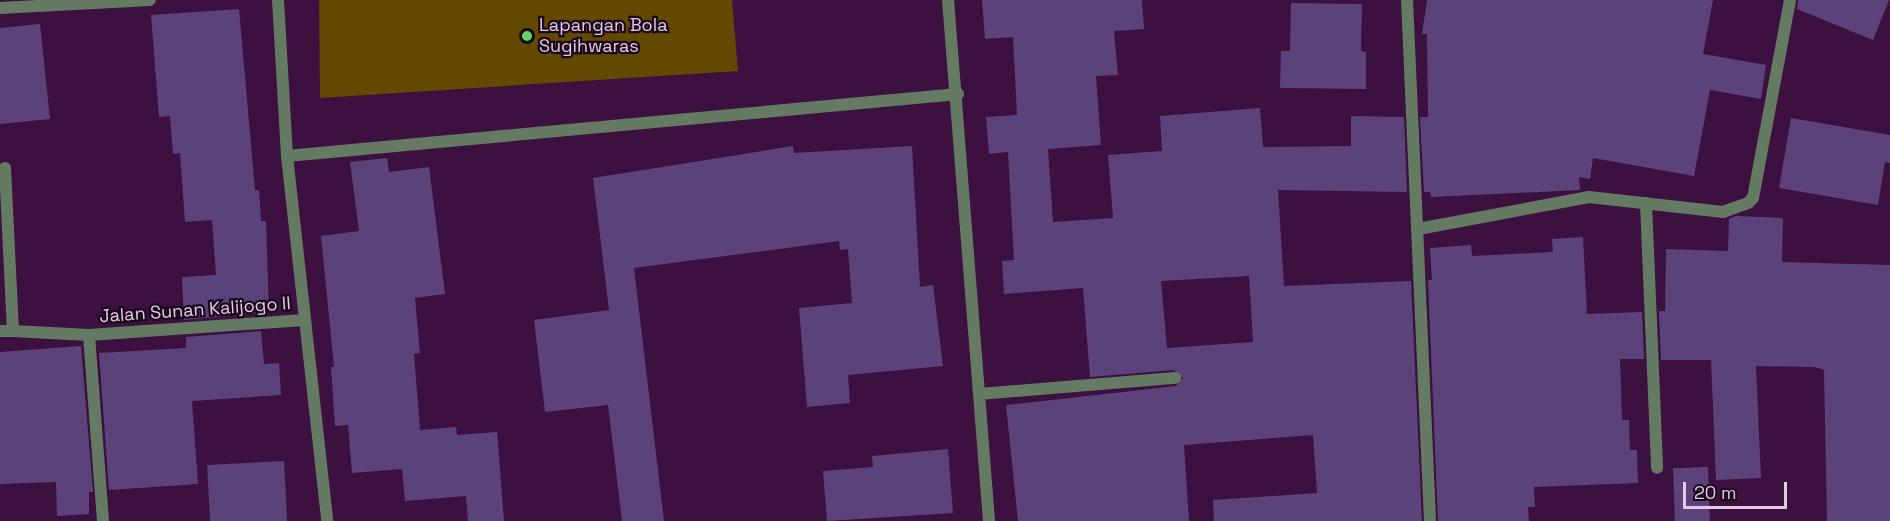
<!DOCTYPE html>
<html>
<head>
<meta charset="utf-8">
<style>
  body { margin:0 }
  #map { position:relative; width:1890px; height:521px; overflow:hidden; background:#3c1140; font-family:"Space Grotesk",sans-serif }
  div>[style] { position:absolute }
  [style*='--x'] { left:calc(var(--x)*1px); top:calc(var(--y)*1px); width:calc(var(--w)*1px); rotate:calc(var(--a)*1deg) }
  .green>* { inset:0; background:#634800 }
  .building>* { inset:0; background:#5c427b; transform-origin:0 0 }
  .minor>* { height:12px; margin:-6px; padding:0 6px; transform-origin:6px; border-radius:6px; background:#647a63 }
  .dots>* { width:16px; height:16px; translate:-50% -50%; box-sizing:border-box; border:3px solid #1a081b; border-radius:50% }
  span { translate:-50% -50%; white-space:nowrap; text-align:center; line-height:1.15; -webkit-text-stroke:4.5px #1a081b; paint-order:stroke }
  .poi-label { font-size:18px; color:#e4cae6 }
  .left { translate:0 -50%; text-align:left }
  .street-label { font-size:18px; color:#e4cae6 }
  .scale { position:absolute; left:1683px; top:482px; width:104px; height:27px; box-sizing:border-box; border:3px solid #e4cae6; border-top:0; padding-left:8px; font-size:18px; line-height:21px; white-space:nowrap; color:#e4cae6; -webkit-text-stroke:4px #1a081b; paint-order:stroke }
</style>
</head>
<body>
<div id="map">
  <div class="green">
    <i style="clip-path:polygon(319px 0,732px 0,738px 71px,320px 98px)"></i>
  </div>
  <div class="building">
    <i style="clip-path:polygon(evenodd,982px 0,1142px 0,1144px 29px,1114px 31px,1118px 75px,1096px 76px,1101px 145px,1048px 149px,1053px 222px,1113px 218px,1108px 155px,1162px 151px,1160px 116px,1260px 108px,1263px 147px,1351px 146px,1351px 116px,1404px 117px,1407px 192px,1278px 190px,1284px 286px,1411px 281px,1422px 521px,1214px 521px,1213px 500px,1317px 493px,1313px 435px,1184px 445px,1189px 521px,1018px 521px,1006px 405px,1176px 386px,1183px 378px,1174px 370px,1090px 377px,1083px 288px,1004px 294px,1002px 261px,1014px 260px,1008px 152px,989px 154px,986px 117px,1017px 115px,1013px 37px,985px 39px,982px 0,1249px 276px,1253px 342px,1167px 348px,1161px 281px,1249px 276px)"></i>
    <i style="clip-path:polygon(1427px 0,1713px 0,1703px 54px,1766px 65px,1761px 99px,1710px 90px,1694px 176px,1593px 158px,1590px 179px,1579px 177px,1580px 190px,1431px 197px,1430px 192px,1424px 192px,1420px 117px,1428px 117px,1427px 34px,1422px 34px)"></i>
    <i style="clip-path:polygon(1798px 0,1889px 0,1873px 40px,1797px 9px)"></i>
    <i style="clip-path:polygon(1291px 3px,1362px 4px,1361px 51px,1366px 52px,1366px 89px,1280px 88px,1281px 51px,1290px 51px)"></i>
    <i style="clip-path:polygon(239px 9px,255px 190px,259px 190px,261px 221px,266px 221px,269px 312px,184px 320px,182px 277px,216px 275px,212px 220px,185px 222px,180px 153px,173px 154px,170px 116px,159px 117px,151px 15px)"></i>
    <i style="clip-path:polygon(40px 24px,50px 119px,0 124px,0 28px)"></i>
    <i style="clip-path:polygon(1791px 118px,1890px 135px,1890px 163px,1885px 162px,1878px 205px,1779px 188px)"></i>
    <i style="clip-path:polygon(793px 146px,794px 153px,912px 146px,920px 287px,933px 285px,943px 366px,848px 375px,850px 403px,807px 407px,799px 308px,852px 303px,848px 249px,840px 250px,839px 241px,634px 268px,664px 521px,622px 521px,608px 405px,545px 412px,534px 320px,609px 310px,593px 178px)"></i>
    <i style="clip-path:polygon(387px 158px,389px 172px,429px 167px,445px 294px,415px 298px,420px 353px,414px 354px,420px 430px,456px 427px,457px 435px,497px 432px,504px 521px,468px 521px,466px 496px,405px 501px,402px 469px,352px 473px,348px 425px,335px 426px,331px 367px,334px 367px,321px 236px,359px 231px,350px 162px)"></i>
    <i style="clip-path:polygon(1736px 216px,1783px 218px,1782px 262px,1890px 265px,1890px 521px,1827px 521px,1824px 370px,1815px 367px,1756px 366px,1761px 478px,1716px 480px,1711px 360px,1661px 360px,1659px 311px,1665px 311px,1666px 249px,1728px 251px,1729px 219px)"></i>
    <i style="clip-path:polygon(1583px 237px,1587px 314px,1642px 312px,1644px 359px,1620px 359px,1622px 420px,1629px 420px,1630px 450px,1637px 450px,1638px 483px,1534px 487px,1535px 507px,1528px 507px,1529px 521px,1438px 521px,1428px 280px,1432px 280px,1430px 248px,1471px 245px,1472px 256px,1553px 252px,1552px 239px)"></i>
    <i style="clip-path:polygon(261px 331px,264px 364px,279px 363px,281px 395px,192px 401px,198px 484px,109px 490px,99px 353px,186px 348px,186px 337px)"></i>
    <i style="clip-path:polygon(81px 346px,93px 492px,89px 492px,89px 514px,57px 516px,56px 482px,0 484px,0 352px)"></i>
    <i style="clip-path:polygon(948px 449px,953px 513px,827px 521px,823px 471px,873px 467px,872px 456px)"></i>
    <i style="left:284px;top:461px;width:60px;height:77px;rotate:87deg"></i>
    <i style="left:1708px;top:467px;width:54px;height:35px;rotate:88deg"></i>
  </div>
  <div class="minor">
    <i style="--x:278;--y:0;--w:156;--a:86.7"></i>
    <i style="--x:287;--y:156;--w:367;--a:83.7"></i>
    <i style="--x:948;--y:0;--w:523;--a:85.5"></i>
    <i style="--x:1407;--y:0;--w:522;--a:87.47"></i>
    <i style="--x:0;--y:8;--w:150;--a:-3.1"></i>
    <i style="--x:287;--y:156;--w:674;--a:-5.28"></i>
    <i style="--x:5;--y:168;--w:163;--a:87.2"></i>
    <i style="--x:13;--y:331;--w:76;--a:3"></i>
    <i style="--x:89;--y:335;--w:216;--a:-4"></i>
    <i style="--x:1646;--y:203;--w:265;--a:87.6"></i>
    <i style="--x:1418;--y:229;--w:174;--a:-10.6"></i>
    <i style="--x:1589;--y:197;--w:135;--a:6.4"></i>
    <i style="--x:1723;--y:212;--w:27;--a:-20"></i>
    <i style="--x:1748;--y:203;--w:7;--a:-45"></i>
    <i style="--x:1753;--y:198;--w:201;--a:-79.4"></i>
    <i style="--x:0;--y:331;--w:13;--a:0"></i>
    <i style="--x:89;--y:335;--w:187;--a:85.7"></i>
    <i style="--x:979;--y:394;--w:197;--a:-4.7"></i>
  </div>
  <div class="dots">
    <i style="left:527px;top:36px;background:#65d467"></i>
  </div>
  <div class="poi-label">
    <span class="left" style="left:539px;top:36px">Lapangan Bola<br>Sugihwaras</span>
  </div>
  <div class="street-label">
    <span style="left:195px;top:310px;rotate:-4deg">Jalan Sunan Kalijogo II</span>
  </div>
  <div class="scale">20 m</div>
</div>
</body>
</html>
